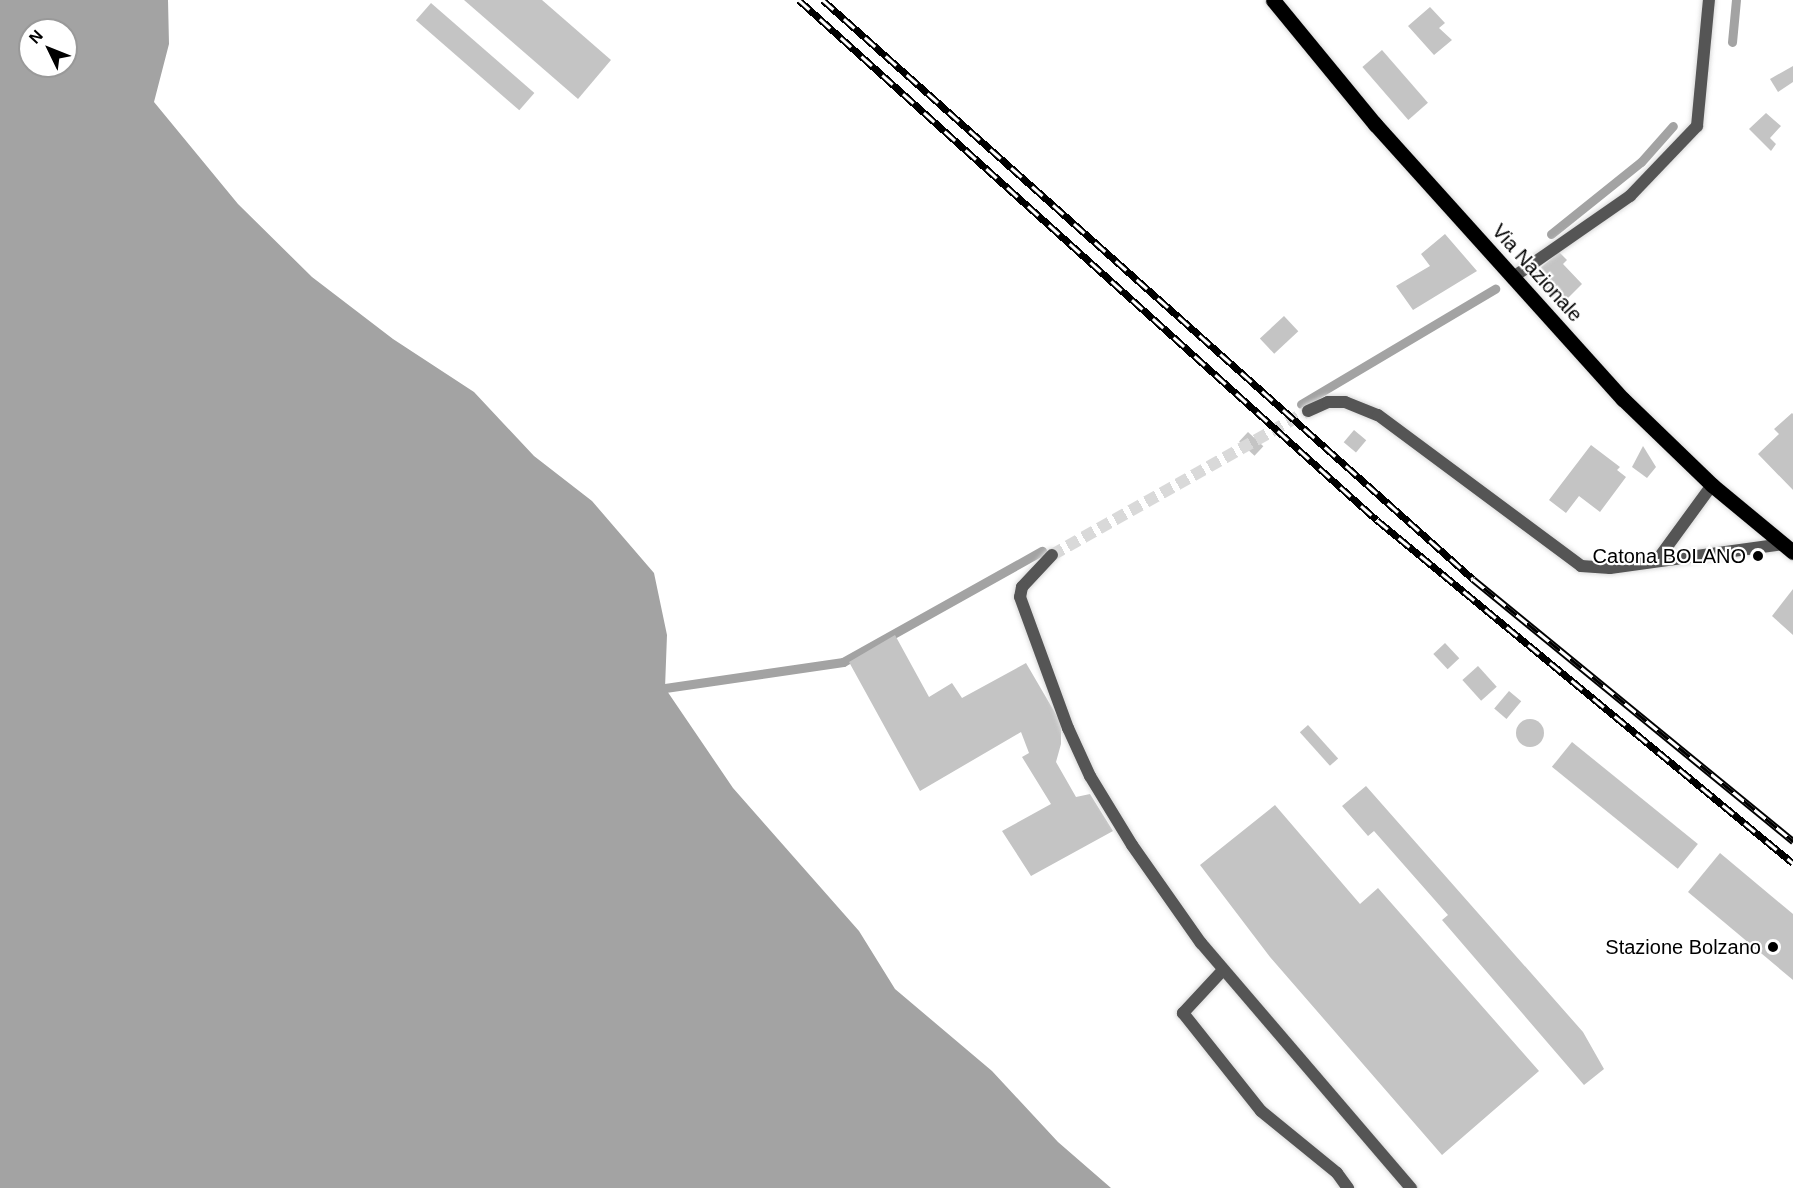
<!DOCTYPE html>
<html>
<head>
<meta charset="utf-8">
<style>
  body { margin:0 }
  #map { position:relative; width:1793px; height:1188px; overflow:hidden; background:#fff; font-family:Helvetica,sans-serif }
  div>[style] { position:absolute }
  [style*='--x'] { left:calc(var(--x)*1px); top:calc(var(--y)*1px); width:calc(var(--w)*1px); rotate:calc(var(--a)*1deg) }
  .water>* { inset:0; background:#a3a3a3 }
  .stream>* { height:9px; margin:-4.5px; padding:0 4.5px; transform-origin:4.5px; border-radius:4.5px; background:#a3a3a3 }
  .building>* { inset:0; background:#c4c4c4; transform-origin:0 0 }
  .round { border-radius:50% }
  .minor-tunnel>* { height:12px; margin-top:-6px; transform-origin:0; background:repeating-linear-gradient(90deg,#d9d9d9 0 12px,transparent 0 18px) }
  .roads { filter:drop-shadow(0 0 2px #dbdbdb) drop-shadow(0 0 2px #dbdbdb) }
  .service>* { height:12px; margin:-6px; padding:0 6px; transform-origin:6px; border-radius:6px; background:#555 }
  .minor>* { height:12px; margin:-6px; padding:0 6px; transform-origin:6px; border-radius:6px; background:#555 }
  .primary>* { height:15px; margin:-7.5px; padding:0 7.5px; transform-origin:7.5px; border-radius:7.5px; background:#000 }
  .rail>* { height:7px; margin-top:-3.5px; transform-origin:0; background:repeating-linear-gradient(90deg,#fff 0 14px,#000 0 28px); box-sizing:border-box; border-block:2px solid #000 }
  .dots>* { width:16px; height:16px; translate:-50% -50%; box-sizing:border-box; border:3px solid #fff; border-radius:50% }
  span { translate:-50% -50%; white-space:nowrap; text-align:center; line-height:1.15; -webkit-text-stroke:4.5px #fff; paint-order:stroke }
  .street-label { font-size:20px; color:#000 }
  .poi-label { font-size:20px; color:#000 }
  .right { translate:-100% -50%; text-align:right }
  .north { position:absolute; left:18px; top:18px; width:60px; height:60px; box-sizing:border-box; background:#fff; border:2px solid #999; border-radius:50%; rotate:313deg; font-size:16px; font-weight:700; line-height:24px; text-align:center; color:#000 }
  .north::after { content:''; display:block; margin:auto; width:21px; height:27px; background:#000; clip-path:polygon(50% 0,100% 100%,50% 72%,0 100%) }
</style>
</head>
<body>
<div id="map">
  <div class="water">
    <i style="clip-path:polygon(evenodd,0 0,168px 0,169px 44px,154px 102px,238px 204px,312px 277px,393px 339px,474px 392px,534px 456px,592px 501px,654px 573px,667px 635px,665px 688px,733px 788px,859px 931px,895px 989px,992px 1071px,1058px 1142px,1111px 1188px,0 1188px,0 0,30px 30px,66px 30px,66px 66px,30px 66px,30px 30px)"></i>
  </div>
  <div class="stream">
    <i style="--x:1732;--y:42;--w:42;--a:-84.6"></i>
    <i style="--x:1551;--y:234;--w:115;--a:-38.7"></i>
    <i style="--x:1641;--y:162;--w:48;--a:-48.4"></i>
    <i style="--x:1301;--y:404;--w:226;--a:-30.7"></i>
    <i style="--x:665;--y:688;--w:180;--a:-8.3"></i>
    <i style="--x:843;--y:662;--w:228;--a:-29.2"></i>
  </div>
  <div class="building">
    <i style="clip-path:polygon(464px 0,542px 0,611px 60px,578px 99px)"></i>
    <i style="left:431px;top:3px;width:137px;height:23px;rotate:41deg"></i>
    <i style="clip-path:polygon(1430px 7px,1445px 23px,1439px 28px,1452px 40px,1434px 55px,1408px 26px)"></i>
    <i style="left:1382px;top:50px;width:70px;height:26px;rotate:49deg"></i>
    <i style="clip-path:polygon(1793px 66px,1793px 82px,1778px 92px,1770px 79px)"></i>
    <i style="clip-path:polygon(1766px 113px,1781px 126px,1770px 138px,1776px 144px,1771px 151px,1749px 129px)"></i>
    <i style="clip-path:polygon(1445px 234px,1477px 271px,1413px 310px,1396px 286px,1430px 266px,1421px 254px)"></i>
    <i style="clip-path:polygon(1559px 252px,1567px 260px,1563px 264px,1582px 284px,1560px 306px,1531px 276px)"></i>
    <i style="left:1284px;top:316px;width:21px;height:33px;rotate:47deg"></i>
    <i style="clip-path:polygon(1792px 413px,1793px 414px,1793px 490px,1758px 454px,1779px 434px,1774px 429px)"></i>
    <i style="left:1354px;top:430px;width:16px;height:16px;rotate:40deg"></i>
    <i style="left:1248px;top:432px;width:21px;height:13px;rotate:43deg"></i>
    <i style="clip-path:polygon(1591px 445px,1620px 467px,1617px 470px,1626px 477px,1600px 512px,1579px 496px,1566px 513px,1549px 500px)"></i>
    <i style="clip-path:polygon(1643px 446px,1656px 467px,1647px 478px,1632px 467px)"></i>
    <i style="clip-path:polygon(1793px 589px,1793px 635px,1772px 616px)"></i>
    <i style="clip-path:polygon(895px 635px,929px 697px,952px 683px,962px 698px,1026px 663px,1061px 723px,1061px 744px,1056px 762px,1076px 797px,1090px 794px,1113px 831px,1031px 876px,1002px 831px,1051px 804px,1022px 757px,1029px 753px,1021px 732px,920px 791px,849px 662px)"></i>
    <i style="left:1445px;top:643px;width:21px;height:16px;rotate:47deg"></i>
    <i style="left:1478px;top:666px;width:28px;height:21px;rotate:48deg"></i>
    <i style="left:1509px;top:691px;width:16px;height:23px;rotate:40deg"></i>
    <i class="round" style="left:1516px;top:719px;width:28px;height:28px"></i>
    <i style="left:1308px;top:725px;width:45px;height:11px;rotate:48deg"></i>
    <i style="left:1572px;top:742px;width:162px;height:32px;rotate:39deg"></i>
    <i style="clip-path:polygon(1366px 786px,1583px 1032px,1604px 1069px,1584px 1085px,1442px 920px,1448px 915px,1374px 831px,1368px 836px,1342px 806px)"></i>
    <i style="clip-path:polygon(1275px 805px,1360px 904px,1378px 888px,1539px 1071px,1442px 1155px,1270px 957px,1200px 865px)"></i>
    <i style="clip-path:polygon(1720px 853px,1793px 914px,1793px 980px,1688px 892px)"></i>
  </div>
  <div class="minor-tunnel">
    <i style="--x:1052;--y:555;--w:294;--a:-29.4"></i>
  </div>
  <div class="roads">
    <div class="service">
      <i style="--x:1697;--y:126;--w:127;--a:-84.6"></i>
      <i style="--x:1223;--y:970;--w:59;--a:132.9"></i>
      <i style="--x:1183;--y:1013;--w:125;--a:51.5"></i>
      <i style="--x:1261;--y:1111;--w:98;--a:39.2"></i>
      <i style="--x:1337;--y:1173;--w:19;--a:54"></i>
    </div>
    <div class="minor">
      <i style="--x:1512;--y:278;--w:144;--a:-34.8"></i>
      <i style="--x:1630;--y:196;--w:97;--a:-46.3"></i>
      <i style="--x:1308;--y:411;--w:22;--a:-24"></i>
      <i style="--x:1328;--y:402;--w:17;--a:0"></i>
      <i style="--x:1345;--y:402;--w:35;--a:22"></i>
      <i style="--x:1378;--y:415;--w:253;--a:36.6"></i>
      <i style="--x:1581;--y:566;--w:29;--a:4"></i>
      <i style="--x:1610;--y:568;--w:175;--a:-7.9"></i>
      <i style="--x:1052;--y:555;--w:44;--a:133.2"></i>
      <i style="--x:1022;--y:587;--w:10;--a:101"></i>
      <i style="--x:1020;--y:597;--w:140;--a:69.9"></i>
      <i style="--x:1068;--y:728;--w:53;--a:65.4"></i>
      <i style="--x:1090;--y:776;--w:81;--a:58.7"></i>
      <i style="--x:1132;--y:845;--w:120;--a:54.9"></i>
      <i style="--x:1201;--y:943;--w:323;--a:49.4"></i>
      <i style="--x:1658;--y:559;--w:92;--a:-53.9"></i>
    </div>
    <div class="primary">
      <i style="--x:1273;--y:0;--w:161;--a:50.6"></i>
      <i style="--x:1375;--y:124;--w:370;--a:48"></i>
      <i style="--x:1623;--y:399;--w:124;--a:44"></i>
      <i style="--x:1712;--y:485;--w:105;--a:39.6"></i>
    </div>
  </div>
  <div class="rail">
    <i style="--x:799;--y:0;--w:777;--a:41.98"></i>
    <i style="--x:1377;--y:520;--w:539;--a:39.51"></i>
    <i style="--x:823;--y:0;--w:870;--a:41.69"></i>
    <i style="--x:1473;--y:579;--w:414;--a:39.3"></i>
  </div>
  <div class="dots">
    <i style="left:1758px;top:556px;background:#000"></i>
    <i style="left:1773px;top:947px;background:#000"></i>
  </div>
  <div class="street-label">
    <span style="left:1537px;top:273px;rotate:48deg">Via Nazionale</span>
  </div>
  <div class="poi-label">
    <span class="right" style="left:1746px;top:556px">Catona BOLANO</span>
    <span class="right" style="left:1761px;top:947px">Stazione Bolzano</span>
  </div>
  <div class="north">N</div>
</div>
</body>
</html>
